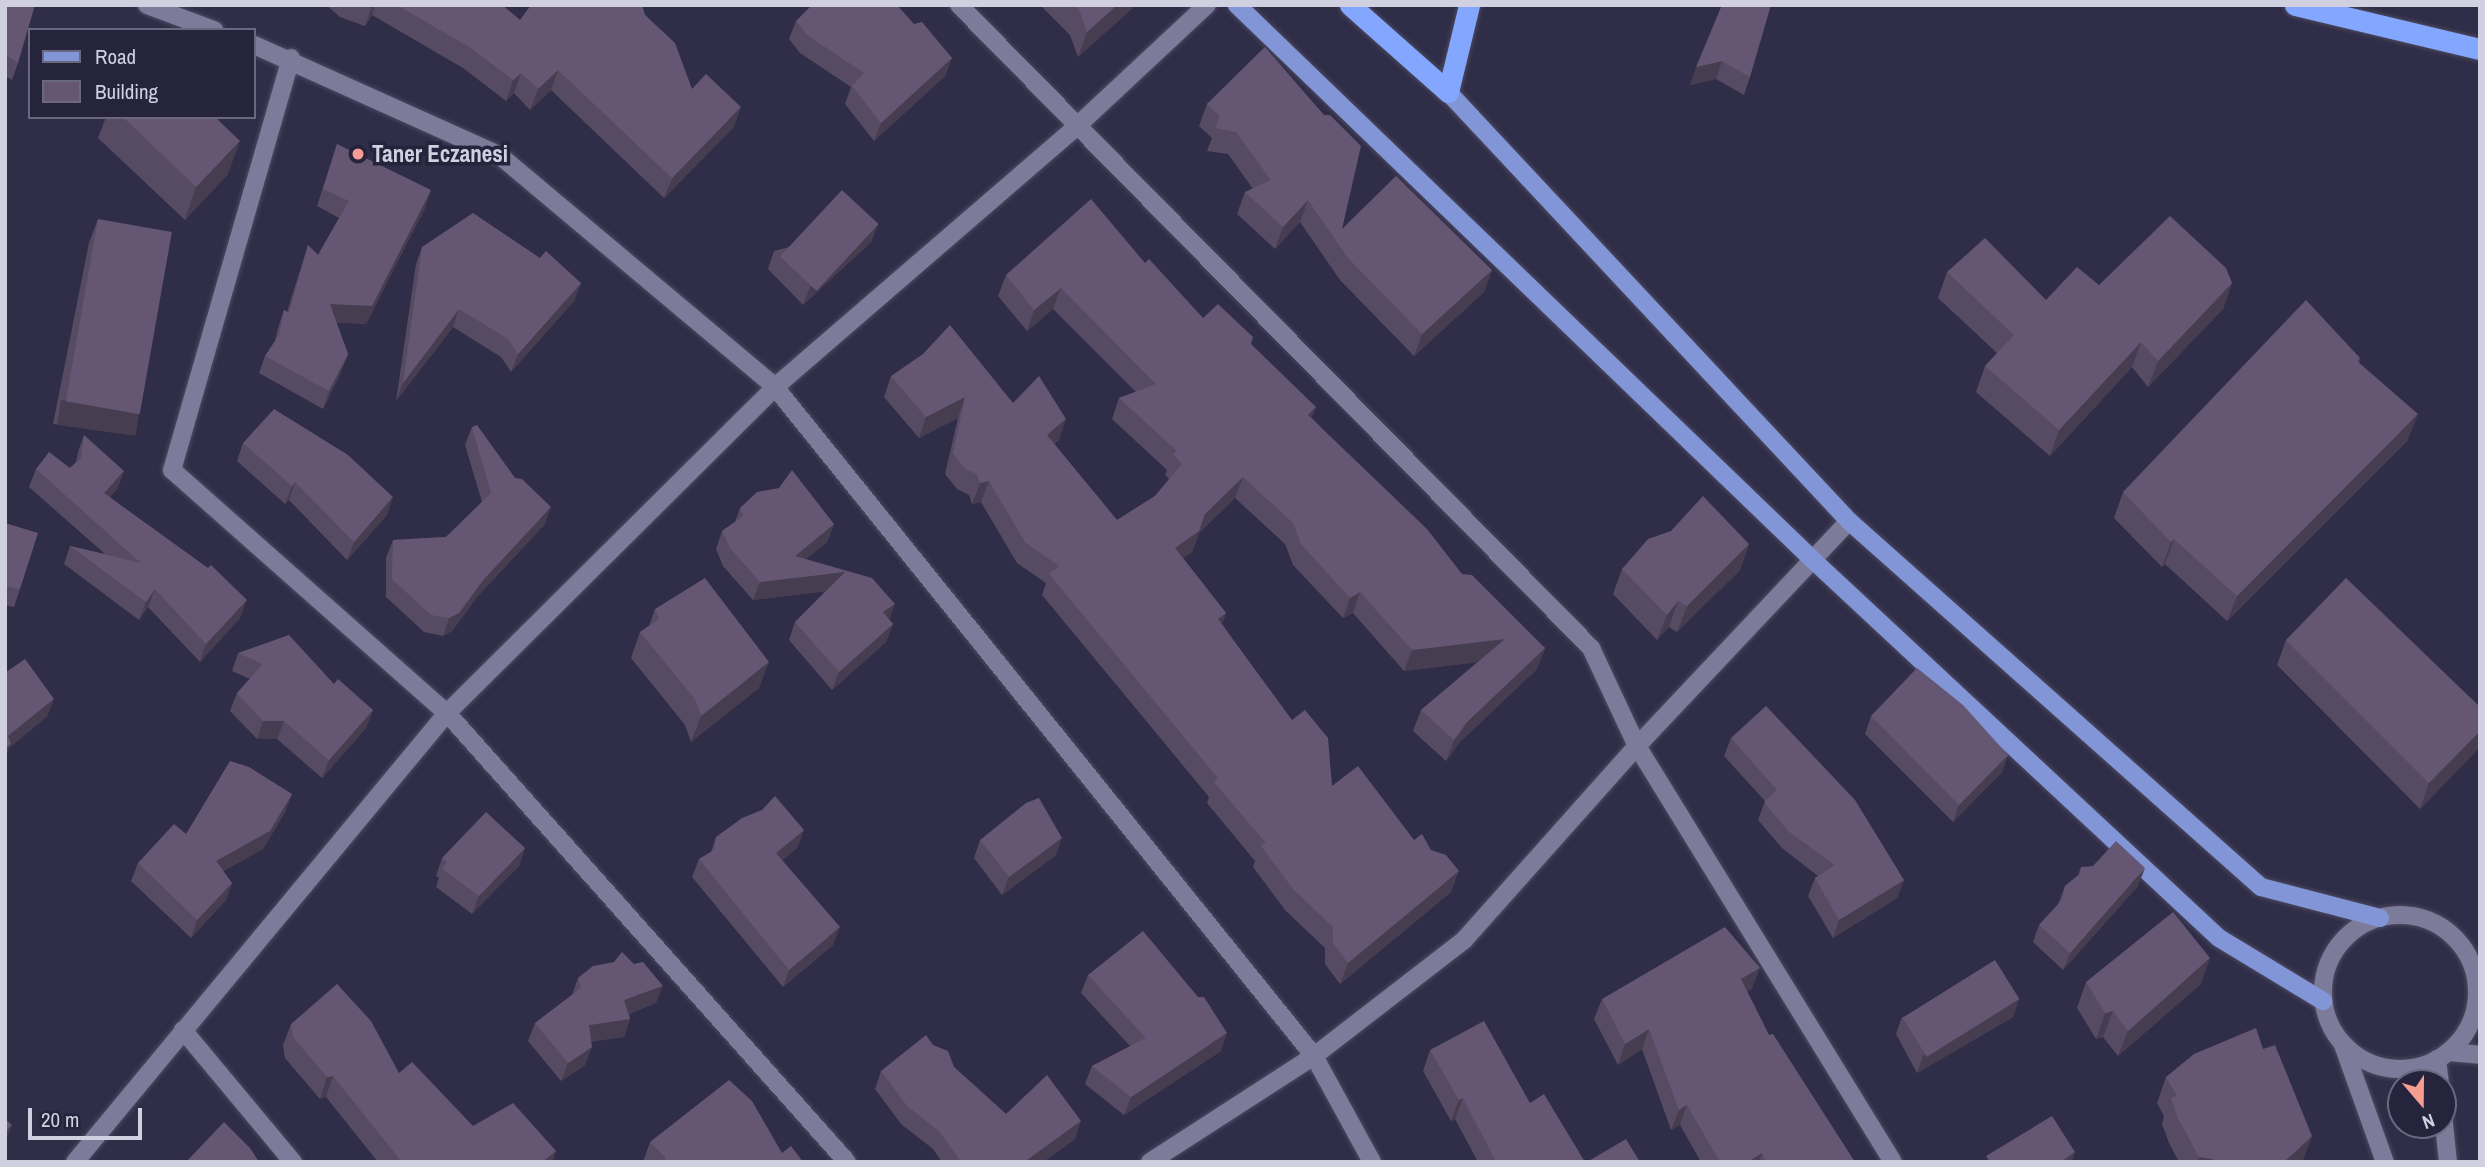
<!DOCTYPE html>
<html>
<head>
<meta charset="utf-8">
<style>
  body { margin:0 }
  #map { position:relative; width:2485px; height:1167px; overflow:hidden; background:#2f2d48; font-family:"Archivo Narrow",sans-serif }
  div>[style] { position:absolute }
  [style*='--x'] { left:calc(var(--x)*1px); top:calc(var(--y)*1px); width:calc(var(--w)*1px); rotate:calc(var(--a)*1deg) }
  .roads { filter:drop-shadow(0 0 2px #4c495f) drop-shadow(0 0 2px #4c495f) }
  .minor>* { height:18px; margin:-9px; padding:0 9px; transform-origin:9px; border-radius:9px; background:#7d7b9a }
  .minor>.ring { margin:-9px; padding:0; box-sizing:content-box; background:none; border:18px solid #7d7b9a; border-radius:50% }
  .major>* { height:18px; margin:-9px; padding:0 9px; transform-origin:9px; border-radius:9px; background:#8195d7 }
  .highway>* { height:21px; margin:-10.5px; padding:0 10.5px; transform-origin:10.5px; border-radius:10.5px; background:#83a6ff }
  .wall>* { inset:0; background:#574b63 }
  .shaded-wall>* { inset:0; background:#473d50; transform-origin:0 0 }
  .building>* { inset:0; background:#655773; transform-origin:0 0 }
  .dots>* { width:19px; height:19px; translate:-50% -50%; box-sizing:border-box; border:4px solid #26233d; border-radius:50% }
  span { translate:-50% -50%; white-space:nowrap; text-align:center; line-height:1.15; -webkit-text-stroke:7px #26233d; paint-order:stroke }
  .poi-label { font-size:23px; color:#d1d0e1; font-weight:700 }
  .left { translate:0 -50%; text-align:left }
  .frame { position:absolute; inset:0; border:7px solid #d1d0e1; pointer-events:none }
  .legend { position:absolute; left:28px; top:28px; width:228px; height:91px; box-sizing:border-box; background:#26233d; border:2px solid #6a687f; margin:0; padding:9px 12px; list-style:none; font-size:21px; color:#d1d0e1 }
  .legend li { display:flex; align-items:center; gap:14px; height:35px }
  .legend b { width:35px; border:2px solid #6a687f }
  .north { position:absolute; left:2387px; top:1069px; width:70px; height:70px; box-sizing:border-box; background:#26233d; border:2px solid #6a687f; border-radius:50%; rotate:160deg; font-size:19px; font-weight:700; line-height:28px; text-align:center; color:#d1d0e1 }
  .north::after { content:''; display:block; margin:auto; width:24px; height:32px; background:#f59d90; clip-path:polygon(50% 0,100% 100%,50% 72%,0 100%) }
  .scale { position:absolute; left:28px; top:1108px; width:114px; height:32px; box-sizing:border-box; border:4px solid #d1d0e1; border-top:0; padding-left:9px; font-size:21px; line-height:24px; white-space:nowrap; color:#d1d0e1; -webkit-text-stroke:5px #26233d; paint-order:stroke }
</style>
</head>
<body>
<div id="map">
  <div class="roads">
    <div class="minor">
      <i style="--x:147;--y:5;--w:72;--a:20.5"></i>
      <i style="--x:959;--y:5;--w:902;--a:45.49"></i>
      <i style="--x:1591;--y:648;--w:108;--a:64.9"></i>
      <i style="--x:1637;--y:746;--w:488;--a:58.4"></i>
      <i style="--x:254;--y:45;--w:269;--a:24.2"></i>
      <i style="--x:499;--y:155;--w:361;--a:40"></i>
      <i style="--x:775;--y:387;--w:859;--a:51.14"></i>
      <i style="--x:1314;--y:1056;--w:121;--a:61.3"></i>
      <i style="--x:291;--y:58;--w:429;--a:106.1"></i>
      <i style="--x:172;--y:470;--w:367;--a:41.5"></i>
      <i style="--x:447;--y:713;--w:601;--a:48.3"></i>
      <i class="ring" style="left:2323px;top:915px;width:136px;height:136px"></i>
      <i style="--x:183;--y:1030;--w:172;--a:50.2"></i>
      <i style="--x:2343;--y:1045;--w:124;--a:70.3"></i>
      <i style="--x:2448;--y:1052;--w:32;--a:5"></i>
      <i style="--x:2437;--y:1059;--w:24;--a:83"></i>
      <i style="--x:2443;--y:1114;--w:48;--a:84.1"></i>
      <i style="--x:75;--y:1162;--w:583;--a:-50.36"></i>
      <i style="--x:447;--y:713;--w:462;--a:-44.8"></i>
      <i style="--x:775;--y:387;--w:398;--a:-40.8"></i>
      <i style="--x:1076;--y:127;--w:179;--a:-43"></i>
      <i style="--x:1150;--y:1162;--w:195;--a:-32.9"></i>
      <i style="--x:1314;--y:1056;--w:190;--a:-37.7"></i>
      <i style="--x:1464;--y:940;--w:260;--a:-48.3"></i>
      <i style="--x:1637;--y:746;--w:309;--a:-46.7"></i>
    </div>
    <div class="major">
      <i style="--x:1237;--y:5;--w:801;--a:43.94"></i>
      <i style="--x:1814;--y:561;--w:553;--a:42.95"></i>
      <i style="--x:2219;--y:938;--w:122;--a:31.2"></i>
      <i style="--x:1448;--y:92;--w:587;--a:46.93"></i>
      <i style="--x:1849;--y:521;--w:551;--a:41.62"></i>
      <i style="--x:2261;--y:887;--w:123;--a:14.6"></i>
    </div>
    <div class="highway">
      <i style="--x:1350;--y:5;--w:131;--a:41.6"></i>
      <i style="--x:1448;--y:92;--w:89;--a:-76.4"></i>
      <i style="--x:2295;--y:5;--w:190;--a:13.4"></i>
    </div>
  </div>
  <div class="wall">
    <i style="clip-path:polygon(5px 5px,18px 63px,12px 80px,5px 76px)"></i>
    <i style="clip-path:polygon(326px 5px,502px 5px,520px 20px,645px 15px,692px 89px,734px 127px,664px 198px,551px 90px,530px 110px,514px 93px,506px 101px,463px 68px,372px 15px,365px 26px,340px 17px)"></i>
    <i style="clip-path:polygon(1040px 5px,1136px 5px,1078px 57px,1070px 35px)"></i>
    <i style="clip-path:polygon(1722px 5px,1750px 77px,1744px 95px,1716px 79px,1690px 85px)"></i>
    <i style="clip-path:polygon(796px 21px,914px 24px,952px 58px,945px 76px,874px 141px,845px 104px,851px 87px,800px 53px,789px 39px)"></i>
    <i style="clip-path:polygon(1265px 47px,1342px 229px,1492px 270px,1484px 292px,1414px 356px,1340px 280px,1300px 222px,1275px 249px,1237px 214px,1245px 192px,1253px 189px,1228px 154px,1207px 151px,1212px 138px,1199px 126px,1207px 104px)"></i>
    <i style="clip-path:polygon(106px 117px,215px 117px,228px 174px,185px 220px,98px 138px)"></i>
    <i style="clip-path:polygon(337px 144px,425px 208px,366px 324px,336px 322px,348px 354px,341px 372px,323px 409px,259px 373px,265px 356px,275px 341px,278px 328px,284px 310px,287px 312px,308px 245px,318px 255px,339px 218px,317px 206px)"></i>
    <i style="clip-path:polygon(98px 219px,130px 435px,53px 424px,89px 243px)"></i>
    <i style="clip-path:polygon(878px 224px,871px 242px,803px 305px,768px 269px,774px 251px)"></i>
    <i style="clip-path:polygon(422px 247px,540px 258px,581px 283px,574px 301px,511px 372px,501px 357px,453px 327px,396px 401px,416px 264px)"></i>
    <i style="clip-path:polygon(1145px 263px,1203px 318px,1251px 344px,1312px 418px,1462px 574px,1545px 648px,1537px 669px,1459px 743px,1446px 761px,1413px 731px,1421px 710px,1478px 662px,1404px 671px,1353px 613px,1343px 618px,1293px 565px,1285px 544px,1235px 498px,1199px 533px,1192px 552px,1183px 558px,1226px 613px,1222px 624px,1332px 786px,1451px 892px,1340px 984px,1325px 964px,1325px 948px,1285px 910px,1253px 867px,1255px 861px,1207px 803px,1209px 797px,1042px 595px,1046px 583px,1017px 563px,981px 502px,972px 504px,969px 495px,957px 489px,945px 474px,958px 418px,919px 438px,884px 397px,891px 376px,1013px 403px,1059px 440px,1054px 444px,1117px 520px,1155px 496px,1169px 479px,1165px 475px,1167px 470px,1112px 419px,1119px 398px,1136px 392px,1053px 309px,1027px 331px,998px 296px,1006px 275px)"></i>
    <i style="clip-path:polygon(1947px 272px,2046px 300px,2099px 285px,2232px 283px,2223px 309px,2148px 387px,2132px 367px,2050px 456px,1976px 392px,1985px 366px,1997px 353px,1938px 298px)"></i>
    <i style="clip-path:polygon(2360px 358px,2359px 363px,2408px 440px,2227px 621px,2165px 564px,2162px 567px,2114px 518px,2123px 492px)"></i>
    <i style="clip-path:polygon(472px 427px,545px 524px,477px 597px,452px 631px,443px 636px,424px 632px,386px 597px,386px 558px,393px 540px,446px 537px,482px 502px,465px 445px)"></i>
    <i style="clip-path:polygon(84px 435px,118px 488px,110px 497px,240px 618px,200px 662px,148px 607px,139px 620px,64px 564px,70px 546px,105px 554px,29px 487px,36px 469px,70px 468px,76px 462px,78px 452px)"></i>
    <i style="clip-path:polygon(243px 443px,387px 515px,347px 560px,289px 500px,285px 504px,237px 461px)"></i>
    <i style="clip-path:polygon(740px 508px,834px 524px,827px 542px,806px 559px,889px 620px,893px 624px,886px 642px,832px 690px,789px 640px,795px 622px,826px 591px,753px 600px,723px 566px,716px 549px,722px 531px,735px 522px)"></i>
    <i style="clip-path:polygon(5px 523px,20px 589px,14px 607px,5px 605px)"></i>
    <i style="clip-path:polygon(1671px 531px,1749px 544px,1740px 570px,1677px 632px,1669px 627px,1657px 640px,1613px 594px,1622px 569px)"></i>
    <i style="clip-path:polygon(655px 609px,759px 688px,691px 742px,685px 725px,631px 658px,640px 632px,649px 626px)"></i>
    <i style="clip-path:polygon(2286px 640px,2480px 707px,2480px 747px,2420px 809px,2277px 665px)"></i>
    <i style="clip-path:polygon(238px 653px,334px 684px,373px 710px,366px 728px,322px 778px,277px 739px,257px 739px,230px 711px,237px 693px,250px 679px,232px 671px)"></i>
    <i style="clip-path:polygon(1871px 716px,2008px 755px,2002px 772px,1953px 822px,1865px 734px)"></i>
    <i style="clip-path:polygon(1731px 738px,1904px 880px,1897px 898px,1833px 938px,1808px 896px,1815px 878px,1818px 876px,1782px 848px,1758px 820px,1765px 801px,1724px 756px)"></i>
    <i style="clip-path:polygon(292px 794px,285px 812px,263px 849px,223px 871px,232px 883px,226px 900px,191px 938px,131px 881px,138px 863px,186px 834px)"></i>
    <i style="clip-path:polygon(804px 830px,797px 848px,782px 860px,833px 945px,783px 987px,692px 877px,699px 859px,711px 852px,716px 837px)"></i>
    <i style="clip-path:polygon(980px 840px,1056px 855px,1002px 895px,974px 858px)"></i>
    <i style="clip-path:polygon(525px 848px,519px 866px,472px 914px,436px 887px,439px 878px,436px 876px,442px 858px)"></i>
    <i style="clip-path:polygon(2081px 867px,2138px 886px,2063px 970px,2033px 942px,2039px 925px,2058px 904px,2065px 886px,2078px 875px)"></i>
    <i style="clip-path:polygon(1088px 975px,1221px 1051px,1124px 1115px,1085px 1084px,1092px 1066px,1130px 1046px,1081px 993px)"></i>
    <i style="clip-path:polygon(578px 978px,656px 1003px,629px 1014px,630px 1019px,624px 1037px,591px 1041px,585px 1065px,561px 1081px,528px 1041px,535px 1023px,572px 995px)"></i>
    <i style="clip-path:polygon(2086px 982px,2201px 984px,2118px 1056px,2103px 1037px,2096px 1039px,2077px 1008px)"></i>
    <i style="clip-path:polygon(1752px 989px,1747px 991px,1769px 1035px,1855px 1162px,1701px 1162px,1680px 1125px,1671px 1130px,1642px 1049px,1618px 1065px,1594px 1019px,1602px 999px)"></i>
    <i style="clip-path:polygon(2019px 999px,2013px 1017px,1917px 1073px,1896px 1034px,1902px 1017px)"></i>
    <i style="clip-path:polygon(291px 1024px,399px 1073px,473px 1126px,556px 1151px,552px 1162px,378px 1162px,326px 1097px,320px 1099px,285px 1058px,283px 1045px)"></i>
    <i style="clip-path:polygon(933px 1045px,954px 1067px,1006px 1114px,1075px 1139px,1043px 1162px,942px 1162px,933px 1149px,901px 1124px,875px 1089px,881px 1071px)"></i>
    <i style="clip-path:polygon(2263px 1049px,2312px 1136px,2302px 1162px,2179px 1162px,2169px 1143px,2162px 1124px,2164px 1116px,2157px 1103px,2166px 1077px)"></i>
    <i style="clip-path:polygon(1430px 1050px,1530px 1103px,1585px 1162px,1478px 1162px,1455px 1119px,1451px 1121px,1423px 1071px)"></i>
    <i style="clip-path:polygon(650px 1142px,782px 1153px,803px 1162px,643px 1162px)"></i>
  </div>
  <div class="shaded-wall">
    <i style="clip-path:polygon(375px 5px,372px 15px,365px 26px,372px 6px)"></i>
    <i style="clip-path:polygon(1117px 5px,1136px 5px,1078px 57px,1087px 32px)"></i>
    <i style="clip-path:polygon(952px 58px,945px 76px,874px 141px,881px 123px)"></i>
    <i style="clip-path:polygon(1722px 61px,1716px 79px,1690px 85px,1696px 67px)"></i>
    <i style="clip-path:polygon(558px 70px,551px 90px,530px 110px,538px 89px)"></i>
    <i style="clip-path:polygon(521px 73px,514px 93px,506px 101px,513px 80px)"></i>
    <i style="clip-path:polygon(741px 107px,734px 127px,664px 198px,672px 178px)"></i>
    <i style="clip-path:polygon(240px 141px,228px 174px,185px 220px,196px 187px)"></i>
    <i style="clip-path:polygon(431px 190px,425px 208px,366px 324px,323px 322px,330px 304px)"></i>
    <i style="clip-path:polygon(1308px 200px,1300px 222px,1275px 249px,1283px 227px)"></i>
    <i style="clip-path:polygon(878px 224px,871px 242px,803px 305px,810px 287px)"></i>
    <i style="clip-path:polygon(1492px 270px,1484px 292px,1414px 356px,1422px 334px)"></i>
    <i style="clip-path:polygon(581px 283px,574px 301px,511px 372px,518px 354px)"></i>
    <i style="clip-path:polygon(2232px 283px,2223px 309px,2148px 387px,2158px 361px)"></i>
    <i style="clip-path:polygon(1061px 288px,1053px 309px,1027px 331px,1034px 310px)"></i>
    <i style="clip-path:polygon(459px 309px,453px 327px,396px 401px,403px 383px)"></i>
    <i style="clip-path:polygon(2141px 342px,2132px 367px,2050px 456px,2059px 430px)"></i>
    <i style="clip-path:polygon(348px 354px,341px 372px,323px 409px,329px 391px)"></i>
    <i style="clip-path:polygon(965px 397px,958px 418px,919px 438px,926px 417px)"></i>
    <i style="left:61px;top:400px;width:79px;height:25px;rotate:8deg"></i>
    <i style="clip-path:polygon(1316px 407px,1308px 428px,1308px 415px)"></i>
    <i style="clip-path:polygon(2418px 414px,2408px 440px,2227px 621px,2237px 596px)"></i>
    <i style="clip-path:polygon(1066px 419px,1059px 440px,1039px 455px,1047px 435px)"></i>
    <i style="clip-path:polygon(124px 471px,118px 488px,98px 511px,104px 493px)"></i>
    <i style="clip-path:polygon(1243px 477px,1235px 498px,1199px 533px,1192px 552px,1167px 569px,1175px 548px,1205px 514px)"></i>
    <i style="clip-path:polygon(989px 481px,981px 502px,972px 504px,980px 483px)"></i>
    <i style="clip-path:polygon(295px 482px,289px 500px,285px 504px,292px 486px)"></i>
    <i style="clip-path:polygon(393px 497px,387px 515px,347px 560px,354px 542px)"></i>
    <i style="clip-path:polygon(551px 507px,545px 524px,477px 597px,452px 631px,443px 636px,449px 618px,484px 579px)"></i>
    <i style="clip-path:polygon(834px 524px,827px 542px,788px 574px,795px 556px)"></i>
    <i style="clip-path:polygon(2174px 539px,2165px 564px,2162px 567px,2171px 542px)"></i>
    <i style="clip-path:polygon(1749px 544px,1740px 570px,1677px 632px,1687px 606px)"></i>
    <i style="clip-path:polygon(845px 572px,838px 590px,753px 600px,760px 582px)"></i>
    <i style="clip-path:polygon(155px 589px,148px 607px,139px 620px,146px 602px)"></i>
    <i style="clip-path:polygon(1360px 592px,1353px 613px,1343px 618px,1350px 598px)"></i>
    <i style="clip-path:polygon(247px 600px,240px 618px,200px 662px,206px 644px)"></i>
    <i style="clip-path:polygon(1678px 601px,1669px 627px,1657px 640px,1667px 615px)"></i>
    <i style="clip-path:polygon(895px 604px,889px 621px,883px 612px)"></i>
    <i style="clip-path:polygon(1226px 613px,1218px 634px,1218px 619px)"></i>
    <i style="clip-path:polygon(893px 624px,886px 642px,832px 690px,839px 672px)"></i>
    <i style="clip-path:polygon(1505px 639px,1498px 660px,1404px 671px,1412px 650px)"></i>
    <i style="clip-path:polygon(1545px 648px,1537px 669px,1459px 743px,1446px 761px,1454px 740px,1467px 722px)"></i>
    <i style="clip-path:polygon(769px 662px,759px 688px,691px 742px,701px 716px)"></i>
    <i style="clip-path:polygon(54px 699px,47px 717px,9px 748px,5px 758px,5px 744px,8px 736px)"></i>
    <i style="clip-path:polygon(373px 710px,366px 728px,322px 778px,329px 760px)"></i>
    <i style="clip-path:polygon(263px 721px,284px 721px,277px 739px,257px 739px)"></i>
    <i style="clip-path:polygon(2480px 731px,2480px 747px,2420px 809px,2429px 783px)"></i>
    <i style="clip-path:polygon(2008px 755px,2002px 772px,1953px 822px,1959px 805px)"></i>
    <i style="clip-path:polygon(292px 794px,285px 812px,263px 849px,209px 879px,216px 861px)"></i>
    <i style="clip-path:polygon(804px 830px,797px 848px,770px 871px,776px 853px)"></i>
    <i style="clip-path:polygon(1062px 838px,1056px 855px,1002px 895px,1009px 877px)"></i>
    <i style="clip-path:polygon(525px 848px,519px 866px,472px 914px,479px 896px)"></i>
    <i style="clip-path:polygon(2145px 868px,2138px 886px,2063px 970px,2070px 953px)"></i>
    <i style="clip-path:polygon(1459px 871px,1451px 892px,1340px 984px,1348px 963px)"></i>
    <i style="clip-path:polygon(1904px 880px,1897px 898px,1833px 938px,1839px 920px)"></i>
    <i style="clip-path:polygon(232px 883px,226px 900px,191px 938px,197px 920px)"></i>
    <i style="clip-path:polygon(840px 927px,833px 945px,783px 987px,789px 970px)"></i>
    <i style="clip-path:polygon(2210px 958px,2201px 984px,2118px 1056px,2128px 1031px)"></i>
    <i style="clip-path:polygon(1760px 968px,1752px 989px,1733px 999px,1741px 979px)"></i>
    <i style="clip-path:polygon(663px 986px,656px 1003px,617px 1018px,624px 1000px)"></i>
    <i style="clip-path:polygon(2019px 999px,2013px 1017px,1917px 1073px,1923px 1056px)"></i>
    <i style="clip-path:polygon(2113px 1011px,2103px 1037px,2096px 1039px,2105px 1013px)"></i>
    <i style="clip-path:polygon(630px 1019px,624px 1037px,583px 1043px,589px 1025px)"></i>
    <i style="clip-path:polygon(1649px 1029px,1642px 1049px,1618px 1065px,1625px 1044px)"></i>
    <i style="clip-path:polygon(1227px 1033px,1221px 1051px,1124px 1115px,1131px 1097px)"></i>
    <i style="clip-path:polygon(592px 1047px,585px 1065px,561px 1081px,568px 1063px)"></i>
    <i style="clip-path:polygon(333px 1076px,326px 1097px,320px 1099px,327px 1077px)"></i>
    <i style="clip-path:polygon(1463px 1098px,1455px 1119px,1451px 1121px,1459px 1100px)"></i>
    <i style="clip-path:polygon(1687px 1105px,1680px 1125px,1671px 1130px,1679px 1110px)"></i>
    <i style="clip-path:polygon(1081px 1121px,1075px 1139px,1043px 1162px,1024px 1162px)"></i>
    <i style="clip-path:polygon(12px 1125px,5px 1142px,5px 1132px)"></i>
    <i style="clip-path:polygon(2312px 1136px,2302px 1162px,2284px 1162px)"></i>
    <i style="clip-path:polygon(556px 1151px,552px 1162px,542px 1162px)"></i>
    <i style="clip-path:polygon(2075px 1152px,2072px 1162px,2061px 1162px)"></i>
    <i style="clip-path:polygon(1762px 1153px,1759px 1162px,1748px 1162px)"></i>
    <i style="clip-path:polygon(2199px 1157px,2213px 1159px,2212px 1162px,2198px 1162px)"></i>
  </div>
  <div class="building">
    <i style="clip-path:polygon(5px 5px,35px 5px,18px 63px,5px 54px)"></i>
    <i style="clip-path:polygon(397px 5px,502px 5px,520px 20px,531px 5px,642px 5px,645px 15px,675px 43px,692px 89px,706px 74px,741px 107px,672px 178px,558px 70px,538px 89px,521px 73px,513px 80px,471px 48px)"></i>
    <i style="clip-path:polygon(812px 5px,897px 5px,914px 24px,922px 22px,952px 58px,881px 123px,852px 86px,864px 73px,807px 35px,796px 21px)"></i>
    <i style="clip-path:polygon(1075px 5px,1117px 5px,1087px 32px,1079px 9px)"></i>
    <i style="clip-path:polygon(1722px 5px,1771px 5px,1750px 77px,1722px 61px,1696px 67px)"></i>
    <i style="clip-path:polygon(1265px 47px,1324px 115px,1330px 115px,1361px 146px,1342px 229px,1396px 176px,1492px 270px,1422px 334px,1348px 258px,1308px 200px,1283px 227px,1245px 192px,1271px 180px,1236px 132px,1215px 128px,1220px 116px,1207px 104px)"></i>
    <i style="clip-path:polygon(123px 117px,215px 117px,240px 141px,196px 187px)"></i>
    <i style="clip-path:polygon(337px 144px,431px 190px,372px 306px,330px 304px,348px 354px,329px 391px,265px 356px,279px 335px,284px 310px,289px 313px,308px 245px,318px 255px,349px 201px,323px 189px)"></i>
    <i style="left:842px;top:190px;width:50px;height:91px;rotate:43deg"></i>
    <i style="clip-path:polygon(1091px 199px,1145px 263px,1149px 259px,1203px 318px,1218px 304px,1253px 337px,1251px 344px,1316px 407px,1308px 415px,1427px 529px,1462px 574px,1472px 575px,1545px 648px,1467px 722px,1454px 740px,1421px 710px,1505px 639px,1412px 650px,1360px 592px,1350px 598px,1301px 544px,1293px 523px,1243px 477px,1205px 514px,1199px 531px,1175px 548px,1226px 613px,1218px 619px,1292px 720px,1305px 710px,1328px 738px,1332px 786px,1358px 766px,1414px 840px,1422px 834px,1431px 850px,1446px 855px,1459px 871px,1348px 963px,1333px 943px,1333px 927px,1293px 889px,1261px 846px,1266px 843px,1214px 782px,1218px 778px,1049px 574px,1059px 566px,1025px 542px,989px 481px,980px 483px,977px 474px,965px 469px,953px 453px,965px 397px,926px 417px,891px 376px,923px 354px,950px 325px,1013px 403px,1039px 376px,1066px 419px,1047px 435px,1117px 520px,1155px 496px,1182px 464px,1173px 454px,1177px 451px,1119px 398px,1156px 384px,1061px 288px,1034px 310px,1006px 275px)"></i>
    <i style="clip-path:polygon(473px 213px,540px 258px,546px 251px,581px 283px,518px 354px,508px 339px,459px 309px,403px 383px,422px 247px)"></i>
    <i style="clip-path:polygon(2170px 216px,2226px 268px,2232px 283px,2158px 361px,2141px 342px,2059px 430px,1985px 366px,2014px 335px,1947px 272px,1985px 238px,2046px 300px,2077px 267px,2099px 285px)"></i>
    <i style="left:98px;top:219px;width:75px;height:185px;rotate:10deg"></i>
    <i style="clip-path:polygon(2306px 300px,2360px 358px,2357px 361px,2418px 414px,2237px 596px,2174px 539px,2171px 542px,2123px 492px)"></i>
    <i style="clip-path:polygon(274px 409px,348px 455px,393px 497px,354px 542px,295px 482px,292px 486px,243px 443px)"></i>
    <i style="clip-path:polygon(477px 425px,515px 478px,522px 479px,551px 507px,484px 579px,459px 613px,449px 618px,431px 615px,392px 579px,393px 540px,446px 537px,491px 493px,472px 427px)"></i>
    <i style="clip-path:polygon(84px 435px,124px 471px,104px 493px,208px 568px,211px 565px,247px 600px,206px 644px,155px 589px,146px 602px,70px 546px,141px 563px,36px 469px,49px 452px,70px 468px,81px 458px)"></i>
    <i style="clip-path:polygon(792px 470px,834px 524px,795px 556px,872px 578px,895px 604px,883px 612px,893px 624px,839px 672px,795px 622px,845px 572px,760px 582px,730px 548px,722px 531px,743px 516px,740px 508px,757px 492px,779px 488px)"></i>
    <i style="clip-path:polygon(1703px 496px,1749px 544px,1687px 606px,1678px 601px,1667px 615px,1622px 569px,1648px 539px,1671px 531px)"></i>
    <i style="clip-path:polygon(5px 523px,38px 533px,20px 589px,5px 586px)"></i>
    <i style="clip-path:polygon(705px 578px,769px 662px,701px 716px,695px 699px,640px 632px,659px 619px,655px 609px)"></i>
    <i style="clip-path:polygon(2346px 578px,2480px 707px,2480px 731px,2429px 783px,2286px 640px)"></i>
    <i style="clip-path:polygon(289px 635px,334px 684px,338px 679px,373px 710px,329px 760px,284px 721px,263px 721px,237px 693px,263px 664px,238px 653px)"></i>
    <i style="clip-path:polygon(25px 659px,54px 699px,8px 736px,11px 744px,5px 748px,5px 673px)"></i>
    <i style="clip-path:polygon(1917px 668px,1963px 705px,2008px 755px,1959px 805px,1871px 716px)"></i>
    <i style="clip-path:polygon(1766px 706px,1855px 800px,1904px 880px,1839px 920px,1815px 878px,1835px 865px,1788px 831px,1764px 802px,1777px 790px,1731px 738px)"></i>
    <i style="clip-path:polygon(230px 761px,249px 767px,292px 794px,270px 831px,216px 861px,232px 883px,197px 920px,138px 863px,174px 824px,186px 834px)"></i>
    <i style="clip-path:polygon(775px 796px,804px 830px,776px 853px,840px 927px,789px 970px,699px 859px,714px 850px,716px 837px,742px 818px,762px 810px)"></i>
    <i style="clip-path:polygon(1039px 798px,1062px 838px,1009px 877px,980px 840px,1026px 803px)"></i>
    <i style="clip-path:polygon(486px 812px,525px 848px,479px 896px,442px 869px,447px 862px,442px 858px)"></i>
    <i style="clip-path:polygon(2116px 841px,2145px 868px,2070px 953px,2039px 925px,2062px 900px,2065px 886px,2080px 874px,2081px 867px,2093px 866px)"></i>
    <i style="clip-path:polygon(2173px 912px,2210px 958px,2128px 1031px,2113px 1011px,2105px 1013px,2086px 982px)"></i>
    <i style="clip-path:polygon(1725px 927px,1760px 968px,1741px 979px,1769px 1035px,1773px 1034px,1855px 1162px,1766px 1162px,1762px 1153px,1748px 1162px,1720px 1162px,1687px 1105px,1679px 1110px,1649px 1029px,1625px 1044px,1602px 999px)"></i>
    <i style="clip-path:polygon(1143px 931px,1198px 997px,1204px 997px,1227px 1033px,1131px 1097px,1092px 1066px,1146px 1038px,1088px 975px)"></i>
    <i style="clip-path:polygon(622px 952px,634px 964px,643px 962px,663px 986px,624px 1000px,630px 1019px,589px 1025px,592px 1047px,568px 1063px,535px 1023px,581px 988px,578px 978px,593px 966px,614px 962px)"></i>
    <i style="left:1995px;top:960px;width:46px;height:109px;rotate:58deg"></i>
    <i style="clip-path:polygon(337px 984px,371px 1021px,399px 1073px,412px 1062px,473px 1126px,513px 1103px,556px 1151px,542px 1162px,402px 1162px,333px 1076px,327px 1077px,293px 1037px,291px 1024px)"></i>
    <i style="clip-path:polygon(1484px 1021px,1530px 1103px,1544px 1094px,1585px 1162px,1496px 1162px,1463px 1098px,1459px 1100px,1430px 1050px)"></i>
    <i style="clip-path:polygon(2256px 1028px,2263px 1049px,2275px 1045px,2312px 1136px,2284px 1162px,2214px 1162px,2213px 1159px,2199px 1157px,2178px 1118px,2171px 1098px,2177px 1096px,2166px 1077px,2194px 1054px)"></i>
    <i style="clip-path:polygon(926px 1035px,933px 1045px,948px 1051px,954px 1067px,1006px 1114px,1047px 1075px,1081px 1121px,1024px 1162px,961px 1162px,939px 1131px,907px 1106px,881px 1071px)"></i>
    <i style="clip-path:polygon(729px 1080px,752px 1101px,782px 1153px,791px 1146px,803px 1162px,664px 1162px,666px 1158px,650px 1142px)"></i>
    <i style="clip-path:polygon(2052px 1116px,2075px 1152px,2061px 1162px,1990px 1162px,1986px 1156px)"></i>
    <i style="clip-path:polygon(5px 1119px,12px 1125px,5px 1132px)"></i>
    <i style="clip-path:polygon(224px 1122px,250px 1148px,259px 1162px,186px 1162px)"></i>
    <i style="clip-path:polygon(1626px 1139px,1640px 1162px,1587px 1162px)"></i>
  </div>
  <div class="dots">
    <i style="left:358px;top:154px;background:#f59d90"></i>
  </div>
  <div class="poi-label">
    <span class="left" style="left:372px;top:154px">Taner Eczanesi</span>
  </div>
  <div class="frame"></div>
  <ul class="legend">
  <li><b style="height:9px;background:#8195d7"></b>Road</li>
  <li><b style="height:19px;background:#655773"></b>Building</li>
  </ul>
  <div class="north">N</div>
  <div class="scale">20 m</div>
</div>
</body>
</html>
